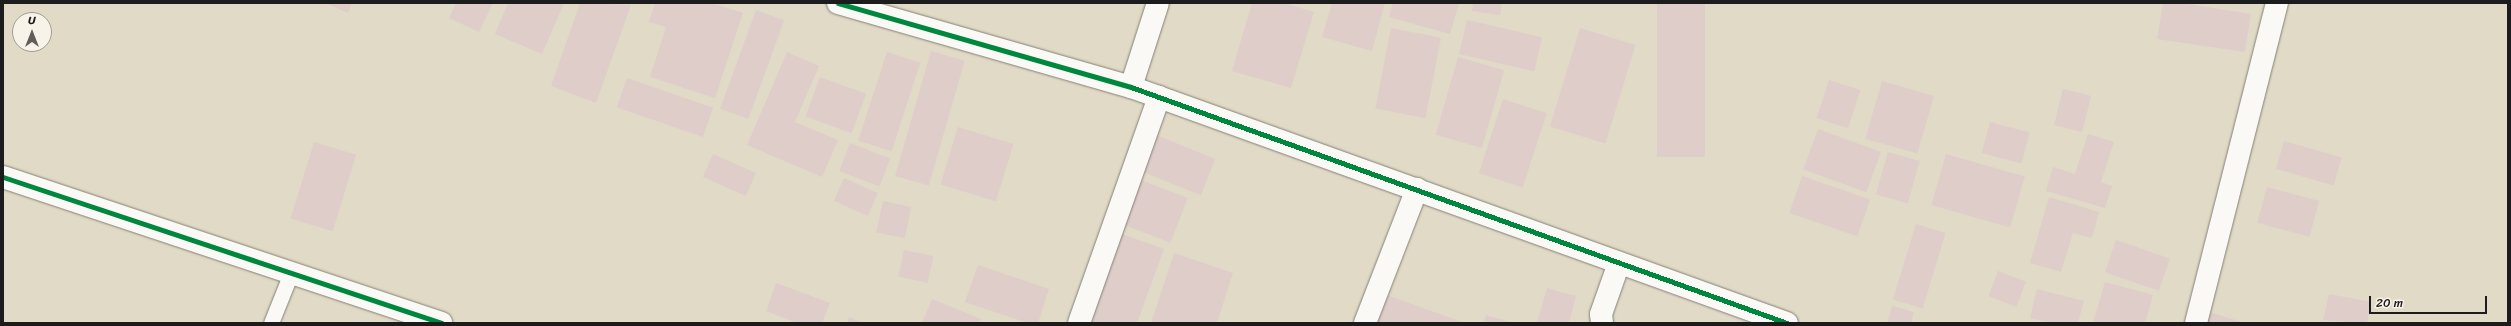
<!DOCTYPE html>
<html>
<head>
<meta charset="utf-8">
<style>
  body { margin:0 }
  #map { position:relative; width:2511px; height:326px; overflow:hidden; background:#e0dac6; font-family:Sriracha,sans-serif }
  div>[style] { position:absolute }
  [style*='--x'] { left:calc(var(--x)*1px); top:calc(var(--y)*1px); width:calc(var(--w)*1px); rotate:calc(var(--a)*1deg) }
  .building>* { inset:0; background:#dfcdca; transform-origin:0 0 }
  .roads { filter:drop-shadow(0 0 1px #848177) drop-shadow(0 0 1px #848177) }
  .service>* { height:15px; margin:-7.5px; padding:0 7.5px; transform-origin:7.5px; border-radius:7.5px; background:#faf9f6 }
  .minor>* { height:22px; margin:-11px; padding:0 11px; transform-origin:11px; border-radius:11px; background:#faf9f6 }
  .cycleway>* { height:5px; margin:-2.5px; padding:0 2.5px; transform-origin:2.5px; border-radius:2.5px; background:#00873e }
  span { translate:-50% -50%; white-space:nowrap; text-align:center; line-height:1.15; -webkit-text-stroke:3px #f7f3e8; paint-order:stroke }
  .frame { position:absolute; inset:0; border:4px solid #1c1c1c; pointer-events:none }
  .north { position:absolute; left:12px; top:12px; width:40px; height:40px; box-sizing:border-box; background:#f7f3e8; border:1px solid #9f9d96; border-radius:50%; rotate:0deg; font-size:11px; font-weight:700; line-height:16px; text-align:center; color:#1c1c1c }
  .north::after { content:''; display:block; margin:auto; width:14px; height:18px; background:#615e58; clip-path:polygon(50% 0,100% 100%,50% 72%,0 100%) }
  .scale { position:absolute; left:2369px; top:296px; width:118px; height:18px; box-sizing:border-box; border:2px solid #1c1c1c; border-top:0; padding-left:5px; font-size:12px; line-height:14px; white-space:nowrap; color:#1c1c1c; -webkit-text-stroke:3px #f7f3e8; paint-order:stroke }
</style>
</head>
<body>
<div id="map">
  <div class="building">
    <i style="clip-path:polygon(325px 3px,352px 3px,348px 13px)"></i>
    <i style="clip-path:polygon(456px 3px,493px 3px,479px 32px,449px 18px)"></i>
    <i style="clip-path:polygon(508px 3px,564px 3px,542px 54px,495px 34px)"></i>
    <i style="clip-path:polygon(580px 3px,631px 5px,596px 103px,551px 86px)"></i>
    <i style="clip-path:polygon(655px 3px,712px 3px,743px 13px,715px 98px,650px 77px,666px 27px,649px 22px)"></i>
    <i style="clip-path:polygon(1252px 3px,1284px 3px,1314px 12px,1291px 88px,1232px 71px)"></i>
    <i style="clip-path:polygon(1332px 3px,1385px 3px,1372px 51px,1322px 37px)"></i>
    <i style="clip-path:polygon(1393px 3px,1459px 3px,1450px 34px,1389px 17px)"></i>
    <i style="clip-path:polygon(1473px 3px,1502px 3px,1500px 15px,1472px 11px)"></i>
    <i style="left:1657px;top:3px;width:48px;height:154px"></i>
    <i style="clip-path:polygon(2163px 3px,2181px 3px,2251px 14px,2245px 52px,2157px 39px)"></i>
    <i style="left:756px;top:10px;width:30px;height:105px;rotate:20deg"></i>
    <i style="left:1467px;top:20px;width:77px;height:35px;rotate:13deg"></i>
    <i style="left:1391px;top:28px;width:51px;height:82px;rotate:11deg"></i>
    <i style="left:1580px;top:28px;width:58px;height:103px;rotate:17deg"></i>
    <i style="left:931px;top:51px;width:35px;height:130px;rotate:16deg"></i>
    <i style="clip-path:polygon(787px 52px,819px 66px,795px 122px,838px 140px,822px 177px,747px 145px)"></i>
    <i style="left:887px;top:52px;width:35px;height:93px;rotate:18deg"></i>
    <i style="left:1458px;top:57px;width:48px;height:81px;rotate:16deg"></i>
    <i style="left:820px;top:77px;width:49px;height:42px;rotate:20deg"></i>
    <i style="left:627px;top:78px;width:91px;height:31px;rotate:19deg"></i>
    <i style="left:1829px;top:80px;width:33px;height:40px;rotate:18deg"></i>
    <i style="left:1882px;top:81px;width:54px;height:60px;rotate:16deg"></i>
    <i style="left:2063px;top:89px;width:29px;height:37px;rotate:14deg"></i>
    <i style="left:1503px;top:99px;width:46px;height:78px;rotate:18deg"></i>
    <i style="left:1990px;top:122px;width:41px;height:32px;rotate:15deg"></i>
    <i style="left:958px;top:127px;width:58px;height:60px;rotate:17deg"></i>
    <i style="left:1818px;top:129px;width:67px;height:43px;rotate:20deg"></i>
    <i style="clip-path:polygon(2088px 134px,2114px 142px,2101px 182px,2112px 186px,2105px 208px,2046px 191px,2053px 167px,2075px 174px)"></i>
    <i style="left:1156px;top:135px;width:64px;height:39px;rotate:22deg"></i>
    <i style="left:2284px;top:141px;width:60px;height:29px;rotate:16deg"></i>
    <i style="left:314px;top:142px;width:44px;height:80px;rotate:17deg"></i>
    <i style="left:850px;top:143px;width:43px;height:30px;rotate:21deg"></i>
    <i style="left:1888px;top:152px;width:33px;height:44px;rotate:16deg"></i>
    <i style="left:713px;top:154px;width:47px;height:25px;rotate:24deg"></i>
    <i style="left:1946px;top:154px;width:82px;height:53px;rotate:16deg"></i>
    <i style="left:1802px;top:176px;width:72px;height:39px;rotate:19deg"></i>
    <i style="left:844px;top:178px;width:37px;height:25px;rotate:24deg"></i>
    <i style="left:1141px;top:180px;width:50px;height:48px;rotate:21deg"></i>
    <i style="left:2267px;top:187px;width:54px;height:37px;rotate:15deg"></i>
    <i style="clip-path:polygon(2049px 197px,2099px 212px,2092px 238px,2073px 233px,2061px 272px,2030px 263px)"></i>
    <i style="left:883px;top:201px;width:29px;height:32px;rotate:12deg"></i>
    <i style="left:1916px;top:224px;width:31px;height:79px;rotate:17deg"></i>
    <i style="clip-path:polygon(1119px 233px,1164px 249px,1137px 323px,1087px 323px)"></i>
    <i style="left:2116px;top:240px;width:57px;height:34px;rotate:19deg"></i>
    <i style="left:904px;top:250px;width:30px;height:27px;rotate:12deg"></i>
    <i style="clip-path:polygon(1174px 253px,1233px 273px,1217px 323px,1151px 323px)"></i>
    <i style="clip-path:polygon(978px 265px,1049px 289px,1038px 323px,1028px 323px,965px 302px)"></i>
    <i style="left:1998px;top:271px;width:30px;height:27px;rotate:21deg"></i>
    <i style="clip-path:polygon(2105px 282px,2153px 295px,2145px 323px,2093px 323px)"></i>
    <i style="clip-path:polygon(776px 283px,830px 303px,822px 323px,797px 323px,766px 311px)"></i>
    <i style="clip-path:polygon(1547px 288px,1576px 296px,1569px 323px,1537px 323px)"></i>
    <i style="clip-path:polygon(2037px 289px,2084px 301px,2078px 323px,2051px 323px,2030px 318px)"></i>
    <i style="clip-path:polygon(1381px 293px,1465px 323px,1370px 323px)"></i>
    <i style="clip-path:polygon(2329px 294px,2371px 302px,2367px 323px,2323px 320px)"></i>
    <i style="clip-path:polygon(932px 299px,981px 319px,979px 323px,922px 323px)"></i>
    <i style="clip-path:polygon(1892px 306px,1914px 312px,1911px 323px,1887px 323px)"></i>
    <i style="clip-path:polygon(2209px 312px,2245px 323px,2205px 323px)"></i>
    <i style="clip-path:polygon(1486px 315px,1514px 323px,1484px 323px)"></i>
    <i style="clip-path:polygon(849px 317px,863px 323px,847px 323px)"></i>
  </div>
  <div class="roads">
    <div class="service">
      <i style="--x:271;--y:323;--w:54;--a:-68.2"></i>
    </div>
    <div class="minor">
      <i style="--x:838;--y:3;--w:305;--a:16"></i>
      <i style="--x:1131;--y:87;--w:697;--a:19.79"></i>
      <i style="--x:1131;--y:87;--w:88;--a:-72.2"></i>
      <i style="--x:3;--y:177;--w:462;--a:18.4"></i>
      <i style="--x:1079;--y:323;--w:240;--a:-70.5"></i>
      <i style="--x:1365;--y:323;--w:144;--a:-68.8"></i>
      <i style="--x:1602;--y:323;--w:9;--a:-96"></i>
      <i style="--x:1601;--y:314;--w:54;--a:-70.6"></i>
      <i style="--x:2196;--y:323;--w:330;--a:-75.8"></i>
    </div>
  </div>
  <div class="cycleway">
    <i style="--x:838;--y:3;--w:305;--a:16"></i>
    <i style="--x:1131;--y:87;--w:697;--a:19.79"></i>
    <i style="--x:3;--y:177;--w:462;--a:18.4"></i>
  </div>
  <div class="frame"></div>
  <div class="north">U</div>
  <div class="scale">20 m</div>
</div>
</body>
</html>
